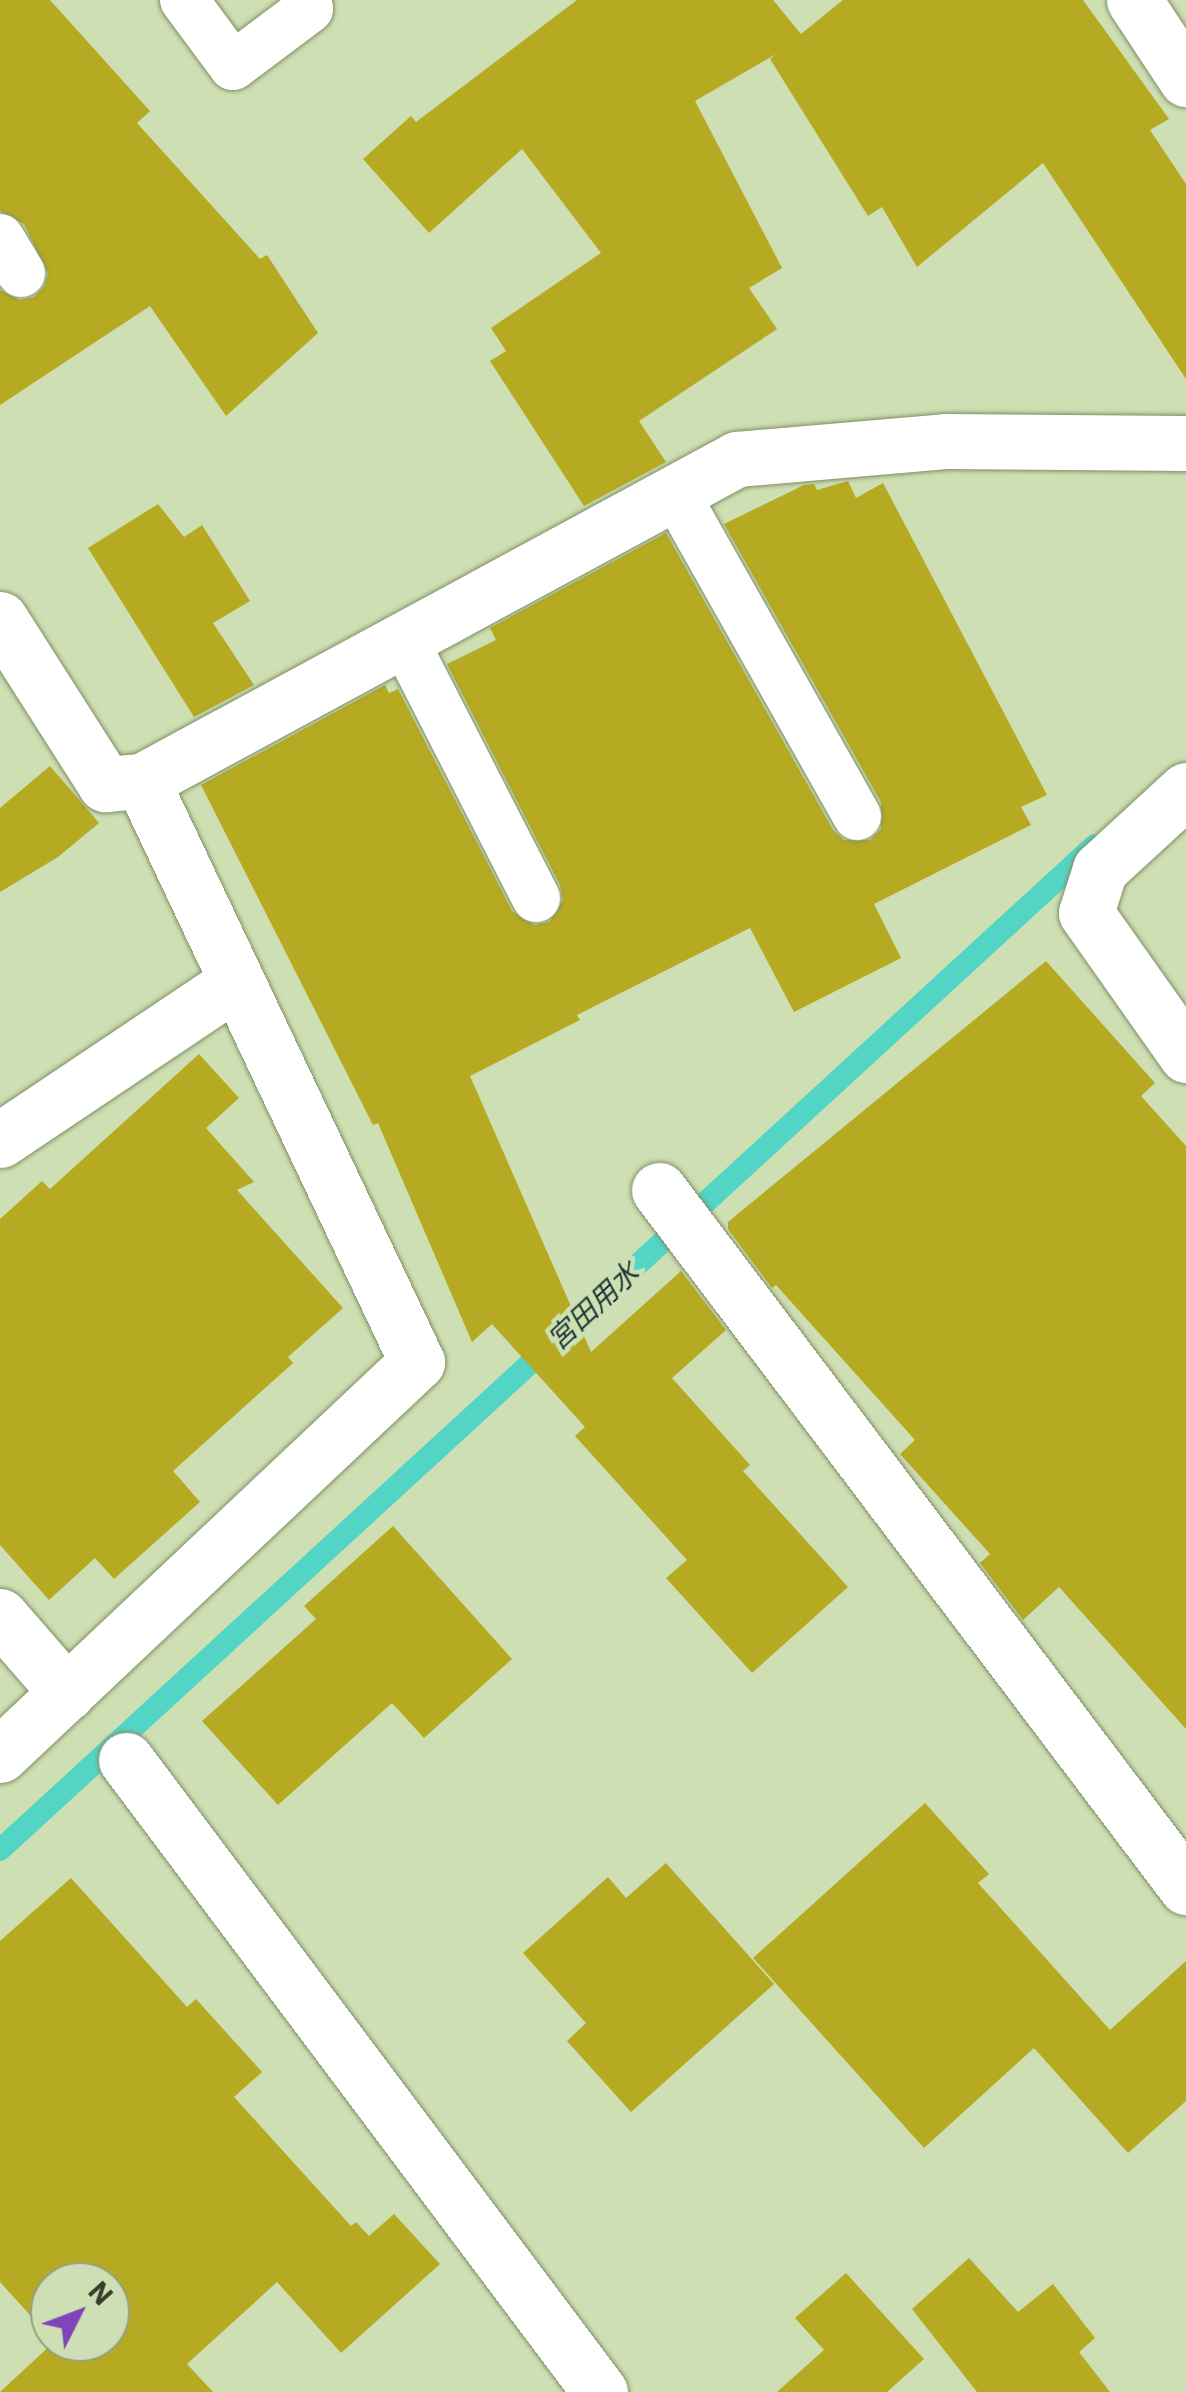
<!DOCTYPE html>
<html>
<head>
<meta charset="utf-8">
<style>
  body { margin:0 }
  #map { position:relative; width:1186px; height:2392px; overflow:hidden; background:#cedfb3; font-family:"IBM Plex Sans","Noto Sans JP",sans-serif }
  div>[style] { position:absolute }
  [style*='--x'] { left:calc(var(--x)*1px); top:calc(var(--y)*1px); width:calc(var(--w)*1px); rotate:calc(var(--a)*1deg) }
  .stream>* { height:22px; margin:-11px; padding:0 11px; transform-origin:11px; border-radius:11px; background:#53d5c6 }
  .building>* { inset:0; background:#b5aa21 }
  .roads { filter:drop-shadow(0 0 2px #808f65) drop-shadow(0 0 2px #808f65) }
  .lane>* { height:48px; margin:-24px; padding:0 24px; transform-origin:24px; border-radius:24px; background:#fff }
  .street>* { height:55px; margin:-27.5px; padding:0 27.5px; transform-origin:27.5px; border-radius:27.5px; background:#fff }
  span { translate:-50% -50%; white-space:nowrap; text-align:center; line-height:1.15; -webkit-text-stroke:9px #cedfb3; paint-order:stroke }
  .water-label { font-size:28px; color:#193531; font-style:italic }
  .north { position:absolute; left:30px; top:2262px; width:100px; height:100px; box-sizing:border-box; background:#cedfb3; border:2px solid #929f7d; border-radius:50%; rotate:48deg; font-size:28px; font-weight:700; line-height:40px; text-align:center; color:#373e2c }
  .north::after { content:''; display:block; margin:auto; width:35px; height:45px; background:#8145bb; clip-path:polygon(50% 0,100% 100%,50% 72%,0 100%) }
</style>
</head>
<body>
<div id="map">
  <div class="stream">
    <i style="--x:0;--y:1850;--w:1486;--a:-42.55"></i>
  </div>
  <div class="building">
    <i style="clip-path:polygon(0 0,50px 0,150px 111px,137px 123px,260px 259px,267px 255px,318px 333px,226px 416px,150px 306px,0 405px,0 290px,20px 300px,34px 297px,44px 287px,48px 274px,24px 224px,0 211px)"></i>
    <i style="clip-path:polygon(577px 0,773px 0,801px 34px,843px 0,1083px 0,1169px 119px,1150px 130px,1186px 184px,1186px 379px,1043px 163px,917px 267px,882px 207px,868px 216px,770px 59px,776px 54px,695px 101px,782px 268px,749px 288px,777px 329px,639px 421px,666px 462px,584px 506px,490px 361px,506px 351px,491px 328px,601px 253px,522px 149px,429px 233px,363px 159px,411px 116px,416px 122px)"></i>
    <i style="clip-path:polygon(848px 481px,856px 498px,883px 483px,1047px 795px,1021px 807px,1031px 825px,874px 904px,901px 958px,794px 1012px,750px 928px,577px 1015px,580px 1020px,470px 1076px,591px 1352px,681px 1271px,726px 1330px,672px 1378px,750px 1465px,743px 1471px,848px 1587px,752px 1673px,666px 1578px,687px 1560px,575px 1436px,585px 1427px,492px 1324px,472px 1342px,378px 1123px,373px 1125px,201px 785px,385px 685px,389px 693px,398px 689px,512px 911px,534px 925px,549px 922px,563px 900px,560px 885px,447px 664px,496px 640px,490px 628px,666px 533px,833px 830px,844px 840px,870px 840px,881px 829px,881px 802px,724px 524px,804px 485px,814px 484px,817px 490px)"></i>
    <i style="clip-path:polygon(158px 504px,184px 537px,202px 525px,250px 601px,213px 623px,254px 685px,194px 717px,88px 548px)"></i>
    <i style="clip-path:polygon(50px 766px,99px 823px,58px 857px,0 892px,0 808px)"></i>
    <i style="clip-path:polygon(1046px 961px,1155px 1083px,1141px 1096px,1186px 1146px,1186px 1729px,1059px 1587px,1023px 1620px,980px 1563px,990px 1554px,900px 1454px,915px 1440px,776px 1285px,772px 1288px,728px 1229px,728px 1222px)"></i>
    <i style="clip-path:polygon(199px 1054px,239px 1098px,206px 1128px,254px 1182px,237px 1190px,343px 1308px,288px 1357px,293px 1363px,173px 1471px,200px 1502px,114px 1579px,95px 1558px,49px 1600px,0 1545px,0 1219px,42px 1181px,50px 1189px)"></i>
    <i style="clip-path:polygon(393px 1526px,512px 1659px,424px 1738px,392px 1703px,278px 1805px,202px 1721px,316px 1619px,304px 1606px)"></i>
    <i style="clip-path:polygon(925px 1803px,989px 1874px,978px 1883px,1110px 2030px,1186px 1961px,1186px 2101px,1128px 2153px,1034px 2048px,924px 2148px,753px 1958px)"></i>
    <i style="clip-path:polygon(666px 1863px,774px 1984px,631px 2112px,567px 2041px,586px 2023px,523px 1953px,608px 1877px,626px 1898px)"></i>
    <i style="clip-path:polygon(71px 1878px,187px 2007px,196px 1999px,262px 2072px,234px 2097px,351px 2226px,356px 2222px,369px 2236px,394px 2214px,440px 2264px,341px 2353px,277px 2282px,187px 2364px,213px 2392px,0 2392px,54px 2342px,110px 2342px,110px 2282px,50px 2282px,50px 2337px,0 2282px,0 1941px)"></i>
    <i style="clip-path:polygon(969px 2258px,1018px 2312px,1053px 2284px,1095px 2338px,1079px 2352px,1110px 2392px,977px 2392px,912px 2309px)"></i>
    <i style="clip-path:polygon(846px 2273px,924px 2359px,887px 2392px,777px 2392px,824px 2350px,795px 2318px)"></i>
  </div>
  <div class="roads">
    <div class="lane">
      <i style="--x:184;--y:0;--w:82;--a:53.4"></i>
      <i style="--x:233;--y:66;--w:95;--a:-36.9"></i>
      <i style="--x:309;--y:9;--w:9;--a:-103"></i>
      <i style="--x:0;--y:238;--w:41;--a:59"></i>
      <i style="--x:675;--y:493;--w:371;--a:60.6"></i>
      <i style="--x:404;--y:640;--w:290;--a:62.9"></i>
    </div>
    <div class="street">
      <i style="--x:1134;--y:0;--w:95;--a:56.6"></i>
      <i style="--x:0;--y:619;--w:196;--a:57.5"></i>
      <i style="--x:105;--y:784;--w:37;--a:-5"></i>
      <i style="--x:142;--y:781;--w:677;--a:-28.42"></i>
      <i style="--x:737;--y:459;--w:209;--a:-4.9"></i>
      <i style="--x:945;--y:441;--w:241;--a:0.5"></i>
      <i style="--x:1186;--y:790;--w:117;--a:137.4"></i>
      <i style="--x:1100;--y:869;--w:46;--a:107.7"></i>
      <i style="--x:1086;--y:913;--w:174;--a:54.8"></i>
      <i style="--x:0;--y:1140;--w:284;--a:-33.8"></i>
      <i style="--x:659;--y:1190;--w:874;--a:52.91"></i>
      <i style="--x:0;--y:1616;--w:102;--a:49"></i>
      <i style="--x:0;--y:1755;--w:573;--a:-43.3"></i>
      <i style="--x:417;--y:1362;--w:643;--a:-115.33"></i>
      <i style="--x:126;--y:1760;--w:790;--a:53.13"></i>
    </div>
  </div>
  <div class="water-label">
    <span style="left:593px;top:1306px;rotate:-43deg">宮田用水</span>
  </div>
  <div class="north">N</div>
</div>
</body>
</html>
